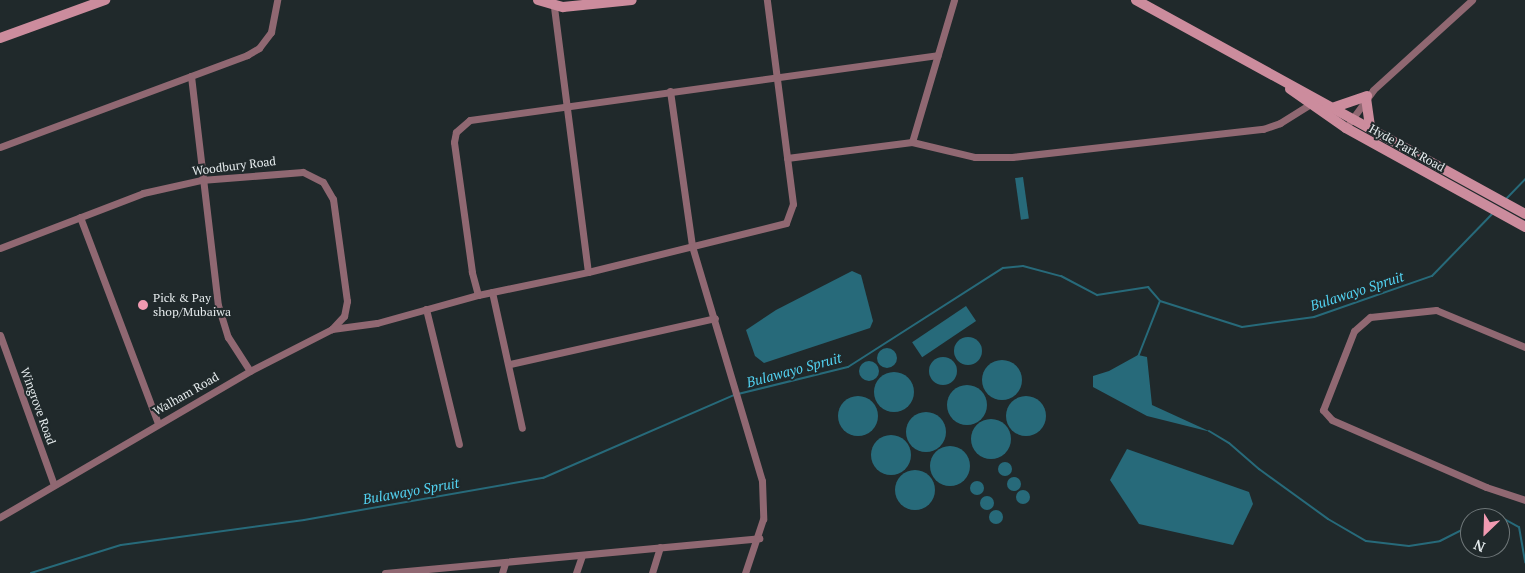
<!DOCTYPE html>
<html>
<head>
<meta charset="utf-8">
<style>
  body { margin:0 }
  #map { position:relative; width:1525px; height:573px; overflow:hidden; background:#20292b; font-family:"PT Serif",serif }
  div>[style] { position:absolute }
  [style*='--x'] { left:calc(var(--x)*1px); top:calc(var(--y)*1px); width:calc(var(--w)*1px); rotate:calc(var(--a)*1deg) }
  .water>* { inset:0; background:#276a7a; transform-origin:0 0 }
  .round { border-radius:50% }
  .stream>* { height:2px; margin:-1px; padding:0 1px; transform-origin:1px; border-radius:1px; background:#276a7a }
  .street>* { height:7px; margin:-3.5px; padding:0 3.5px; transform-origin:3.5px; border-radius:3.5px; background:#906872 }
  .secondary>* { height:10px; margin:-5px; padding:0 5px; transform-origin:5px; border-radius:5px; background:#cc8c9d }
  .dots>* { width:14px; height:14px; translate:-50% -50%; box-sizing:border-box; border:2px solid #20292b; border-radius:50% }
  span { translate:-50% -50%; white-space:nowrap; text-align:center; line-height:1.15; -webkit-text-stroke:4px #20292b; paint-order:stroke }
  .street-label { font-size:12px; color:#e4eaec }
  .poi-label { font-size:12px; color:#e4eaec }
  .left { translate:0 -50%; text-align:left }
  .water-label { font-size:14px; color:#52d2f1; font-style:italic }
  .north { position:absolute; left:1460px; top:508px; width:50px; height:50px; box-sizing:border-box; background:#20292b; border:1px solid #6e7678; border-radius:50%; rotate:204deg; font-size:14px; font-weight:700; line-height:20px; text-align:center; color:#e4eaec }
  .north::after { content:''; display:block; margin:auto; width:18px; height:22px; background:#f19ab1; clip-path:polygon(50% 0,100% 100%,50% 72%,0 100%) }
</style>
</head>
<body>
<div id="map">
  <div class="water">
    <i style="left:1023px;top:177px;width:42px;height:8px;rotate:82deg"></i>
    <i style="clip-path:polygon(852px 271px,861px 275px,873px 321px,870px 328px,764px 363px,755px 356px,746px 330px,776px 310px)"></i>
    <i style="left:966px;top:306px;width:18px;height:65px;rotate:56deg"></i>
    <i class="round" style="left:954px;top:337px;width:28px;height:28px"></i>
    <i class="round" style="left:877px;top:348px;width:20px;height:20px"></i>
    <i style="clip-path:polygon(1138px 355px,1147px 357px,1152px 405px,1211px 432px,1147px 416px,1093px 387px,1093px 376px,1109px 371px)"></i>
    <i class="round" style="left:929px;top:357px;width:28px;height:28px"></i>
    <i class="round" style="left:982px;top:360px;width:40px;height:40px"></i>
    <i class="round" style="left:859px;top:361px;width:20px;height:20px"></i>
    <i class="round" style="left:874px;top:372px;width:40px;height:40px"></i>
    <i class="round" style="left:947px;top:385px;width:40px;height:40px"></i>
    <i class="round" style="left:1006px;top:396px;width:40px;height:40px"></i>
    <i class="round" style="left:838px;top:396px;width:40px;height:40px"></i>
    <i class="round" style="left:906px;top:412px;width:40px;height:40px"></i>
    <i class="round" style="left:971px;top:419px;width:40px;height:40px"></i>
    <i class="round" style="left:871px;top:435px;width:40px;height:40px"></i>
    <i class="round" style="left:930px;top:446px;width:40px;height:40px"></i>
    <i style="clip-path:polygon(1127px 449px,1249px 492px,1253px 504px,1233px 545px,1139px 524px,1110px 480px)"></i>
    <i class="round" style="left:998px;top:462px;width:14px;height:14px"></i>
    <i class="round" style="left:895px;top:470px;width:40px;height:40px"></i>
    <i class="round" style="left:1007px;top:477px;width:14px;height:14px"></i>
    <i class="round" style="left:970px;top:481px;width:14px;height:14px"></i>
    <i class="round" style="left:1016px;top:490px;width:14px;height:14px"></i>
    <i class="round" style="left:980px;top:496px;width:14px;height:14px"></i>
    <i class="round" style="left:989px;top:510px;width:14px;height:14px"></i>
  </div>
  <div class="stream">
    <i style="--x:1506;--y:199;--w:28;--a:-46"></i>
    <i style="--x:1138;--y:357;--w:60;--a:-68.6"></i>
    <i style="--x:738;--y:394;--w:113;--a:-13.8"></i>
    <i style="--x:848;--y:367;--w:184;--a:-32.6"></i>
    <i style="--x:1003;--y:268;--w:20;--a:-6"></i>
    <i style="--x:1023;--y:266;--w:39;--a:15"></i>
    <i style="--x:1061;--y:276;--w:41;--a:27.8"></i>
    <i style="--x:1097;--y:295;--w:52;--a:-8.9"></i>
    <i style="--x:1148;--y:287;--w:18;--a:49"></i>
    <i style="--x:1160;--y:301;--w:86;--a:17.6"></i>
    <i style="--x:1242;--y:327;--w:73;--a:-7.9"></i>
    <i style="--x:1314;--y:317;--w:125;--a:-19.2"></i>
    <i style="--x:1432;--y:276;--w:86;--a:-45.9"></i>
    <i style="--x:1209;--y:431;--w:23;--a:31"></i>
    <i style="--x:1229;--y:443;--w:40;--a:41"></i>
    <i style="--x:1259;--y:469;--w:85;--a:35.9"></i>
    <i style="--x:1328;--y:519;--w:44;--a:30.1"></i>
    <i style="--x:1366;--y:541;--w:43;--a:6.6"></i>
    <i style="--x:1409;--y:546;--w:31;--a:-9"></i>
    <i style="--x:1440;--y:541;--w:34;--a:-27"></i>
    <i style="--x:1489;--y:518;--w:9;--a:-21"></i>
    <i style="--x:1497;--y:515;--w:25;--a:29"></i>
    <i style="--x:1519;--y:527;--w:36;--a:80"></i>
    <i style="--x:31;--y:573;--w:94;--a:-17.3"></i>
    <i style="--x:121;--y:545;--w:185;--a:-7.8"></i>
    <i style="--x:304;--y:520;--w:243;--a:-10"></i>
    <i style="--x:543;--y:478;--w:208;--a:-23.5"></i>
  </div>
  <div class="street">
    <i style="--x:554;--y:7;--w:267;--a:82.7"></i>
    <i style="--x:191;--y:76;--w:231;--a:83.3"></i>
    <i style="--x:218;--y:305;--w:34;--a:73"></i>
    <i style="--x:228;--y:337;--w:40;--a:57.1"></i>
    <i style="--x:670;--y:91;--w:157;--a:81.9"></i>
    <i style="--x:692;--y:246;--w:245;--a:73.4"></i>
    <i style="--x:762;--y:481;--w:38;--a:88"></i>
    <i style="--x:763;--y:519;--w:57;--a:108.4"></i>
    <i style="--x:1350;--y:122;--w:39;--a:-54"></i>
    <i style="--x:1373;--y:90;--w:134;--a:-42.3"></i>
    <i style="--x:912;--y:142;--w:148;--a:-73.5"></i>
    <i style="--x:0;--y:147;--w:264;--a:-20.4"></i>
    <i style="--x:247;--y:55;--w:14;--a:-30"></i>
    <i style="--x:259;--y:48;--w:20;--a:-53"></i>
    <i style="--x:271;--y:32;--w:33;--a:-79"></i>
    <i style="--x:787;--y:158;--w:126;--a:-7.3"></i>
    <i style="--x:912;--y:142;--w:65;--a:13.4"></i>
    <i style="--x:975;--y:157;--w:37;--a:0"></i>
    <i style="--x:1012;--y:157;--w:253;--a:-6.4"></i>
    <i style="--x:1263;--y:129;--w:18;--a:-19"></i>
    <i style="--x:1280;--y:123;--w:34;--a:-32"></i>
    <i style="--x:80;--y:217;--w:220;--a:69.3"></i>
    <i style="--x:0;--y:248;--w:153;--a:-21"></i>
    <i style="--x:143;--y:193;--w:59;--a:-12.6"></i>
    <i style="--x:201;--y:180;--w:102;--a:-4.5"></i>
    <i style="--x:303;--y:172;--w:22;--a:27"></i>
    <i style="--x:323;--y:182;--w:20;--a:60"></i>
    <i style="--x:333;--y:199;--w:103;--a:82.2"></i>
    <i style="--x:347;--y:301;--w:15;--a:101"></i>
    <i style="--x:344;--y:316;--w:18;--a:133"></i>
    <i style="--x:332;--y:329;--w:92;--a:152.9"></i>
    <i style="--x:250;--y:371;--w:290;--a:149.7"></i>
    <i style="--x:492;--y:292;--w:139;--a:77.6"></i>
    <i style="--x:478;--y:295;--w:24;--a:-105"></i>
    <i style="--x:472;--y:272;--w:131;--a:-97.9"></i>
    <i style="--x:454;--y:142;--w:10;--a:-79"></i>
    <i style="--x:456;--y:132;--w:18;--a:-41"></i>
    <i style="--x:470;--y:120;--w:472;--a:-7.9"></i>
    <i style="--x:426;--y:309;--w:139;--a:76.3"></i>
    <i style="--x:332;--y:329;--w:45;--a:-7.6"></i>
    <i style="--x:377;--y:323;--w:105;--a:-15.5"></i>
    <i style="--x:478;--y:295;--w:112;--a:-11.8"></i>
    <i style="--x:588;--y:272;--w:204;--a:-13.9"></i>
    <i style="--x:786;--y:223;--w:20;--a:-70"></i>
    <i style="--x:793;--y:204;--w:206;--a:-97.3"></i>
    <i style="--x:0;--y:335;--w:159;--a:70.2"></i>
    <i style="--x:1525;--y:347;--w:96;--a:-157.4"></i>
    <i style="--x:1436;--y:310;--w:66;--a:173.9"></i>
    <i style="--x:1370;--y:317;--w:21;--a:139"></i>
    <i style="--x:1354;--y:331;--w:85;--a:111.4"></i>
    <i style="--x:1323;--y:410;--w:13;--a:48"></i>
    <i style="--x:1332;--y:420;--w:168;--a:23.5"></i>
    <i style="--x:1486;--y:487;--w:41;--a:18.4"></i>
    <i style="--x:510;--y:364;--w:210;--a:-12.6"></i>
    <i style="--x:385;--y:573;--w:376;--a:-5.3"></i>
    <i style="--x:502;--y:573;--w:10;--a:-73"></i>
    <i style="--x:576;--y:573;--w:18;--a:-71"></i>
    <i style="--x:652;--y:573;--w:27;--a:-73"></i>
  </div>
  <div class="secondary">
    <i style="--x:538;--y:0;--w:26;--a:16"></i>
    <i style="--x:563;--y:7;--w:69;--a:-5.8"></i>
    <i style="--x:1136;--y:0;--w:444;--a:28.8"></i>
    <i style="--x:0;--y:38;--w:112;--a:-19.9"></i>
    <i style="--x:1290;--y:89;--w:68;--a:34.9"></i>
    <i style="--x:1346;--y:128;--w:205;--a:28.9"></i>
    <i style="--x:1366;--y:98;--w:30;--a:82"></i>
    <i style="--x:1335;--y:107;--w:34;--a:-19"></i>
  </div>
  <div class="dots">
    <i style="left:143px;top:305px;background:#f19ab1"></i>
  </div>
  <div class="street-label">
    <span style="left:1407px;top:148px;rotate:29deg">Hyde Park Road</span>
    <span style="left:234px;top:166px;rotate:-7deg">Woodbury Road</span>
    <span style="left:186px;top:394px;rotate:-30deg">Walham Road</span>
    <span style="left:38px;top:406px;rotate:70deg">Wingrove Road</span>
  </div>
  <div class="poi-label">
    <span class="left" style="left:153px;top:305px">Pick &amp; Pay<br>shop/Mubaiwa</span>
  </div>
  <div class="water-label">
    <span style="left:1357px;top:291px;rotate:-18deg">Bulawayo Spruit</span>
    <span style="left:794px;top:370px;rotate:-15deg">Bulawayo Spruit</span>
    <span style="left:411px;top:491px;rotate:-10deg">Bulawayo Spruit</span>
  </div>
  <div class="north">N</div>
</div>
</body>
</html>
